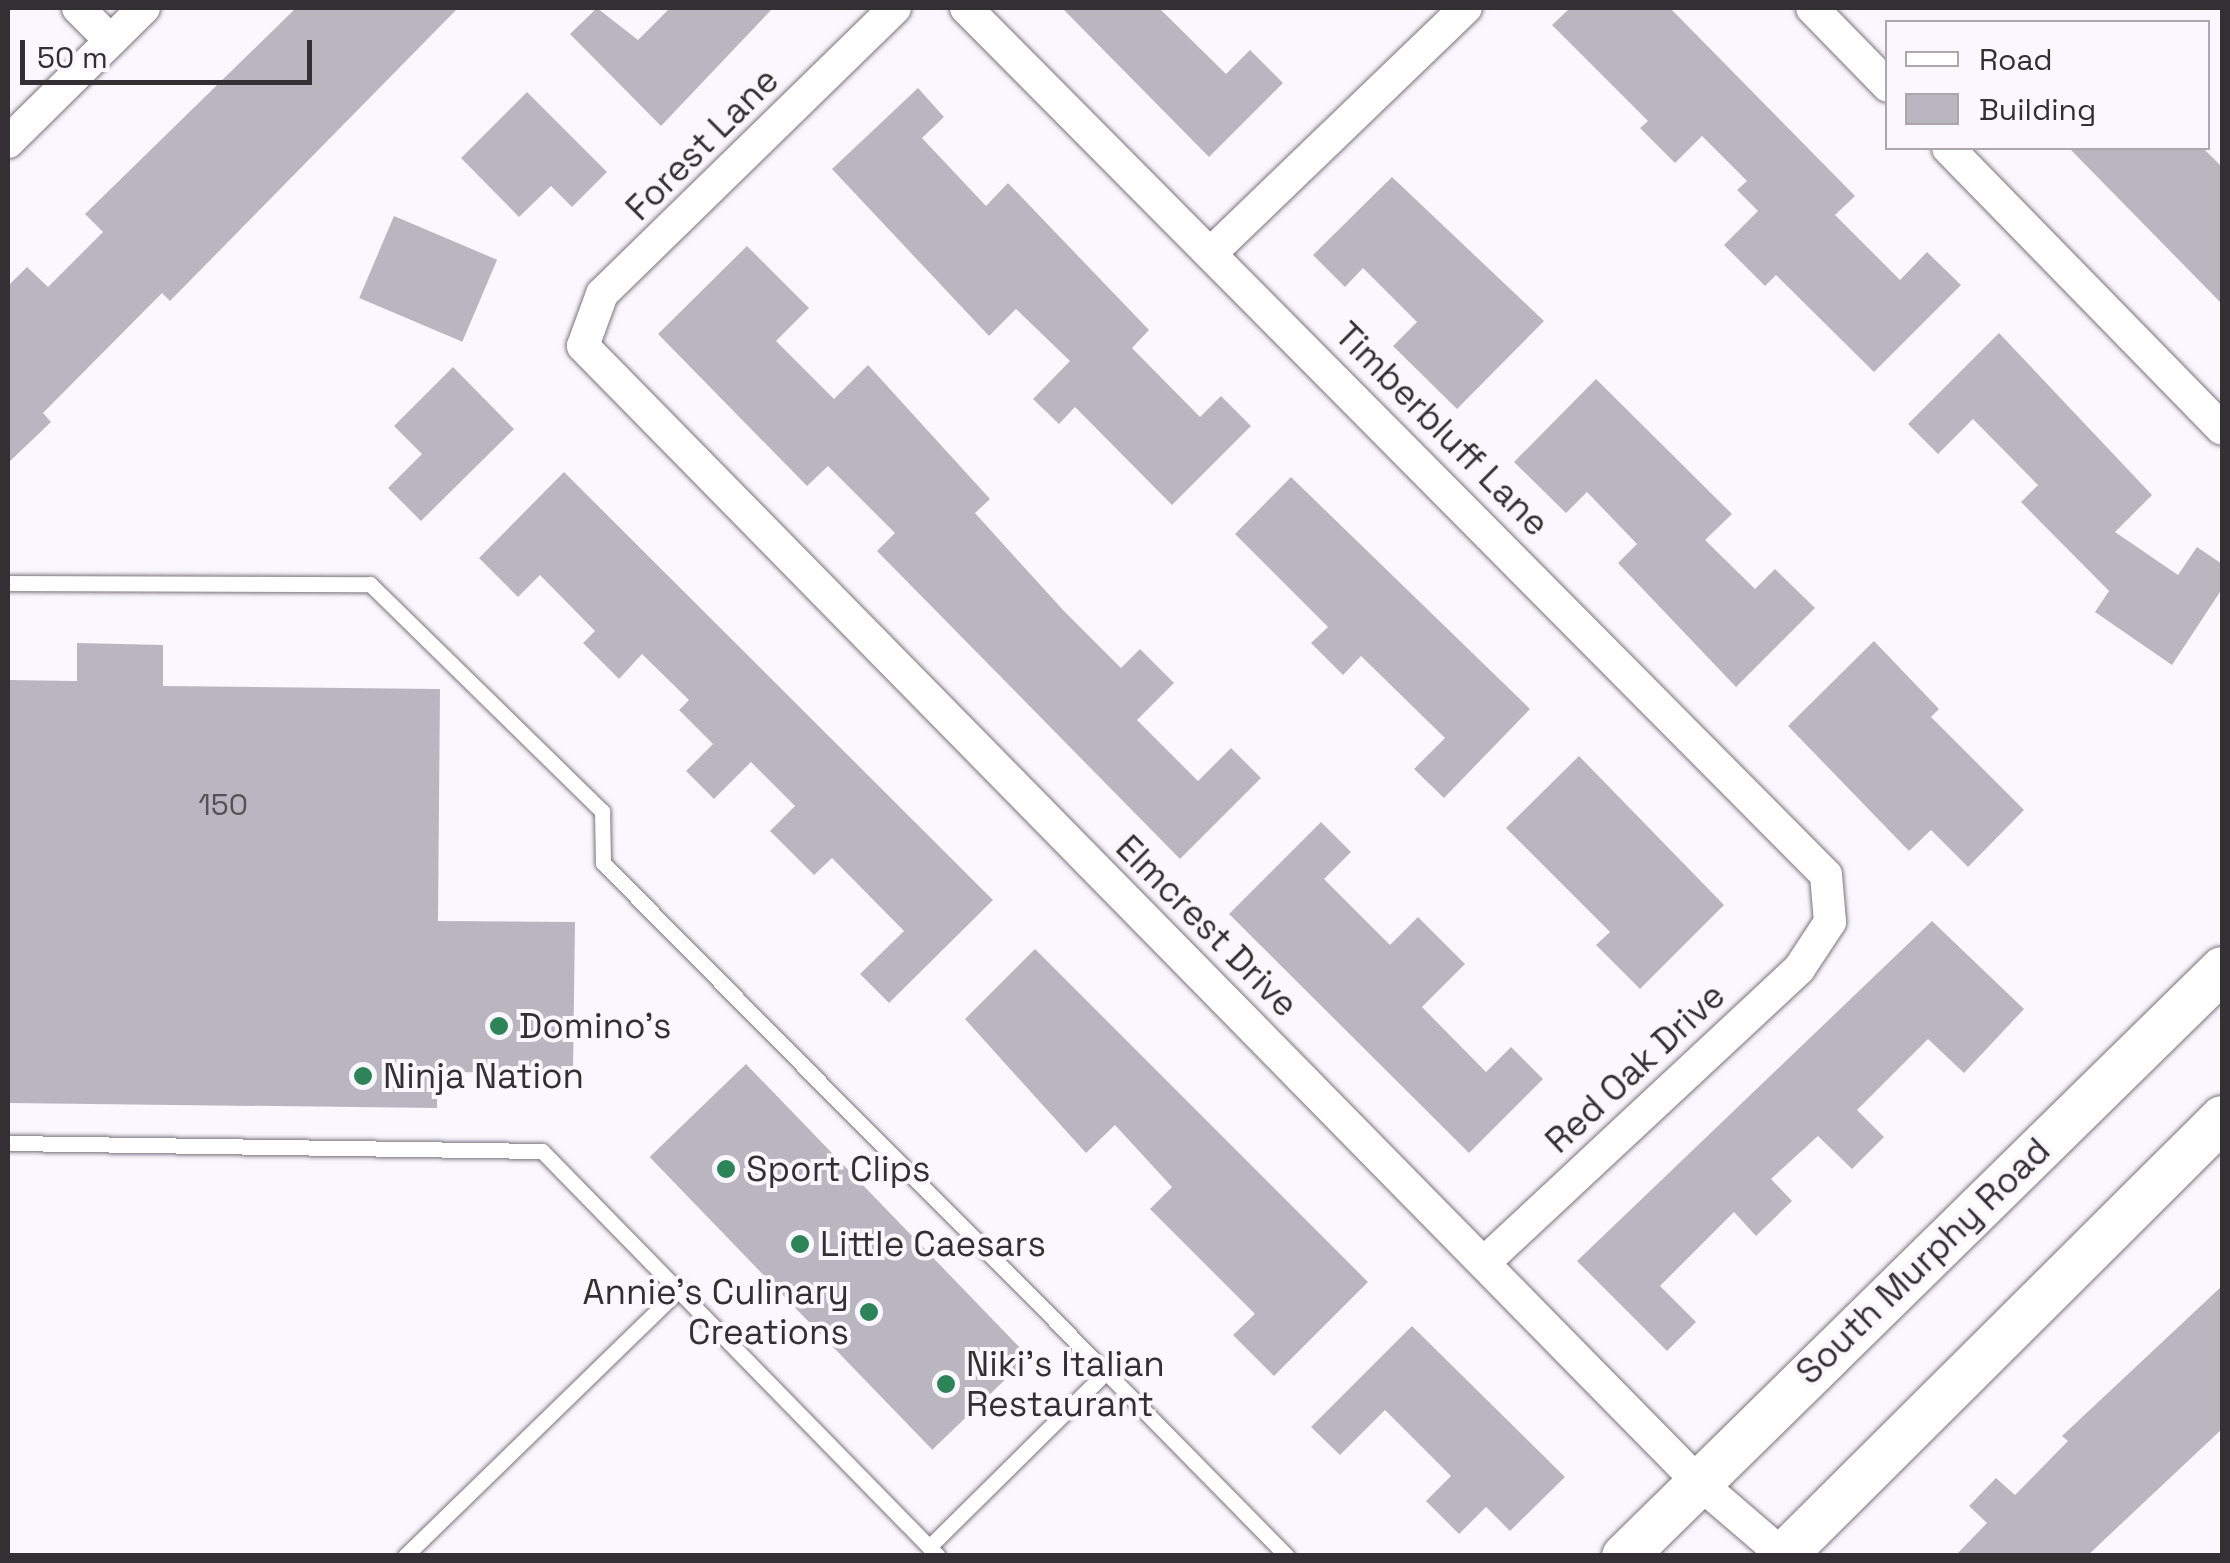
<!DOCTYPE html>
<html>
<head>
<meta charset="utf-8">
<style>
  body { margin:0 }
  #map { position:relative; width:2230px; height:1563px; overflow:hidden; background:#fbf7fe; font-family:"Space Grotesk",sans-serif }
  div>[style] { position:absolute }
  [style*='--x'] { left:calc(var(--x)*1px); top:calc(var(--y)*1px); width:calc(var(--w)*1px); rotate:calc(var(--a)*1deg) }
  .building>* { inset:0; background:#bab6bf; transform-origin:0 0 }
  .roads { filter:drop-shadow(0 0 2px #78747c) drop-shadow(0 0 2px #78747c) }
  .lane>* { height:15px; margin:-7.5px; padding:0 7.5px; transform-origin:7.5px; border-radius:7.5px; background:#fff }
  .street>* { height:32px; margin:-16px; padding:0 16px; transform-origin:16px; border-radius:16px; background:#fff }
  .secondary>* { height:45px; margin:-22.5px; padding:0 22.5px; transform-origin:22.5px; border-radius:22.5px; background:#fff }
  .dots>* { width:28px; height:28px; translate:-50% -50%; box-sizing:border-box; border:5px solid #fbf7fe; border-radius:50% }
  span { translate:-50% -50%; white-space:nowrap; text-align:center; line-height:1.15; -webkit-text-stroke:8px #fbf7fe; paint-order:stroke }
  .number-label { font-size:30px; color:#545256 }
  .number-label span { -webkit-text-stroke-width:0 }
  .street-label { font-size:35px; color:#323033 }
  .poi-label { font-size:35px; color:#323033 }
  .left { translate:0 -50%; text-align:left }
  .right { translate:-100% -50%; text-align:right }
  .frame { position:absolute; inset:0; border:10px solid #323033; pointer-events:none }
  .legend { position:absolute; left:1885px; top:20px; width:325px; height:130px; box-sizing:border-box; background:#fbf7fe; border:2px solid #aba7ad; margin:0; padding:12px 18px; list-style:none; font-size:30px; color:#323033 }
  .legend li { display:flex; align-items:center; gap:20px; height:50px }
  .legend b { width:50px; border:2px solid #aba7ad }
  .scale { position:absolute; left:20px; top:40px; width:292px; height:45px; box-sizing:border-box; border:5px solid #323033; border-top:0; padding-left:12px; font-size:30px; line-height:35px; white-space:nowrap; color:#323033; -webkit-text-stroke:8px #fbf7fe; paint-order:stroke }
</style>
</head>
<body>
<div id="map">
  <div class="building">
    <i style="clip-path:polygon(296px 8px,458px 8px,170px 301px,162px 293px,43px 413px,51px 422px,8px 463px,8px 286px,27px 267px,48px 287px,103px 232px,85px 214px)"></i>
    <i style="clip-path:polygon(597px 8px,638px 40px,670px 8px,773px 8px,661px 126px,570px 34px)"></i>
    <i style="clip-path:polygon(1062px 8px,1159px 8px,1226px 74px,1250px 50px,1283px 83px,1209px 157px)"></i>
    <i style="clip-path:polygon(1570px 8px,1670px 8px,1855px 196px,1835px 215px,1900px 280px,1927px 252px,1961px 285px,1874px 372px,1776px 275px,1765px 286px,1724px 245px,1758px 211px,1737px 190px,1747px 181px,1702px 136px,1675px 163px,1640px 128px,1648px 121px,1552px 25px)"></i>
    <i style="clip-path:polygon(918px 88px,944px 117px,922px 138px,986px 206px,1008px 183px,1149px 330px,1132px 348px,1200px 417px,1221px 396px,1251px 426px,1172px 505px,1075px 407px,1059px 424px,1033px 399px,1070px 361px,1016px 309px,989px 336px,832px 169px)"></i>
    <i style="clip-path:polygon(527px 92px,607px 172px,572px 207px,551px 186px,519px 217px,461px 158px)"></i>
    <i style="clip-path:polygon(2069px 148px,2203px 148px,2222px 167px,2222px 304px)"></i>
    <i style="clip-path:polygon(1392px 177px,1544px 321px,1457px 409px,1393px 346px,1417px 322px,1363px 268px,1345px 287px,1313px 255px)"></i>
    <i style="left:394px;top:216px;width:112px;height:89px;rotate:23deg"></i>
    <i style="clip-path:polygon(747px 246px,809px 308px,776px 341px,834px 399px,868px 365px,990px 499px,975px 513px,1063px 610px,1121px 668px,1140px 649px,1174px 683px,1137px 720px,1198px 781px,1231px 748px,1261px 778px,1180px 859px,877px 551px,895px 533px,828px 466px,807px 486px,658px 334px)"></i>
    <i style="clip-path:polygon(1999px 333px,2152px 495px,2115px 532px,2178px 575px,2197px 547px,2222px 564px,2222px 589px,2172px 665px,2095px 612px,2109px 591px,2021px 502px,2038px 485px,1973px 419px,1938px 454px,1908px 424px)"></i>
    <i style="clip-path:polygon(453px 367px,514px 429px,421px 521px,388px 488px,422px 454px,394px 426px)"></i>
    <i style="clip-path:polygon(1596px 379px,1732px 514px,1705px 540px,1755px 589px,1775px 569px,1815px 608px,1736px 687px,1618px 563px,1637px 544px,1587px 492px,1566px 513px,1514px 462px)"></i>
    <i style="clip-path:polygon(564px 472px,993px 900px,889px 1003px,860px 974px,904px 931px,832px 858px,814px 875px,770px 831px,795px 806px,751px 762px,714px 799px,686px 771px,713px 744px,679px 710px,689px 700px,642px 654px,619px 679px,583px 643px,595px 631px,540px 575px,518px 597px,479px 558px)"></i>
    <i style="clip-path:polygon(1291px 477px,1530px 709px,1444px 798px,1414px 769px,1445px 738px,1361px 656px,1343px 675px,1311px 643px,1328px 627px,1235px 534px)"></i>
    <i style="clip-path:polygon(1874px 641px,1939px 709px,1931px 717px,2024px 810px,1968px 867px,1931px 830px,1909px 851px,1788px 726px)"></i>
    <i style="clip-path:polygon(77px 643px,163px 645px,163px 686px,440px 689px,438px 921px,575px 922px,573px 1073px,437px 1072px,437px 1108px,8px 1103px,8px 680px,77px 681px)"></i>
    <i style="clip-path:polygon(1579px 756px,1724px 905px,1640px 989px,1596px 945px,1610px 932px,1506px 828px)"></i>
    <i style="clip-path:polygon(1321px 822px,1351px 852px,1324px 879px,1390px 945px,1418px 917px,1465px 964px,1422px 1007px,1486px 1072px,1511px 1047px,1543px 1079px,1469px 1153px,1229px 914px)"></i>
    <i style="clip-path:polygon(1932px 921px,2024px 1009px,1964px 1073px,1928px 1039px,1857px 1110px,1884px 1137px,1852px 1169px,1818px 1136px,1771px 1179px,1792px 1201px,1756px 1236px,1734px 1212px,1660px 1286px,1696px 1322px,1667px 1351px,1577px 1261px)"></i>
    <i style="clip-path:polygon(1035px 949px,1368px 1282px,1274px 1376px,1233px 1335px,1255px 1314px,1150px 1209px,1172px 1187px,1115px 1125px,1086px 1153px,965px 1019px)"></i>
    <i style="left:746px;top:1064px;width:407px;height:134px;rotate:46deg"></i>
    <i style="clip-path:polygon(2222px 1286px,2222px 1429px,2087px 1556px,1955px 1556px,1987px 1523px,1969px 1506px,1996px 1478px,2015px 1495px,2068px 1441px,2062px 1436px)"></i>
    <i style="clip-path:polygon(1412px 1326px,1565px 1477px,1510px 1531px,1486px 1507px,1459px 1534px,1426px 1501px,1451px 1476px,1385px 1410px,1340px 1455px,1311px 1427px)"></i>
  </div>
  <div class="roads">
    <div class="lane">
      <i style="--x:8;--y:583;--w:362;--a:0.2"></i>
      <i style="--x:370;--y:584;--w:325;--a:44.4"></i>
      <i style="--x:602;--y:811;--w:52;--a:88.9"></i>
      <i style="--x:603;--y:863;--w:716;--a:45.34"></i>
      <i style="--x:8;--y:1143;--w:534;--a:0.86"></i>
      <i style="--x:542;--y:1151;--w:566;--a:45.64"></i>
      <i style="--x:929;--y:1547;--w:249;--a:-44.7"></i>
      <i style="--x:1106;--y:1372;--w:258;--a:45.5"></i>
      <i style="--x:405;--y:1556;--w:383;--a:-44.2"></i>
    </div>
    <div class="street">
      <i style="--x:78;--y:8;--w:45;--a:45"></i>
      <i style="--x:895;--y:8;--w:409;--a:135.7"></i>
      <i style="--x:602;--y:294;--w:55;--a:110.1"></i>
      <i style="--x:583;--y:346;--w:1590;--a:45.53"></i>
      <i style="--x:1697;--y:1481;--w:113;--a:40.7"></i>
      <i style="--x:966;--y:8;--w:1221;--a:45.23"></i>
      <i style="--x:1826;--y:875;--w:47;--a:85.1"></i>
      <i style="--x:1830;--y:922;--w:56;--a:123.4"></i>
      <i style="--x:1799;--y:969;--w:431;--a:137"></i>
      <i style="--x:1812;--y:8;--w:109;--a:45.7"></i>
      <i style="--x:8;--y:142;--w:191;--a:-44.6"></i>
      <i style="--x:1948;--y:148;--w:392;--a:45.7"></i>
      <i style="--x:1210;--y:254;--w:355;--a:-43.9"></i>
    </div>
    <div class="secondary">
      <i style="--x:1624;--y:1556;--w:838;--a:-44.47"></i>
      <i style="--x:1782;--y:1556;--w:621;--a:-44.87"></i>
    </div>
  </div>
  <div class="dots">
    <i style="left:499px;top:1026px;background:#2d8458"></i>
    <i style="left:363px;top:1076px;background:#2d8458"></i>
    <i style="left:726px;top:1169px;background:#2d8458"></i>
    <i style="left:800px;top:1244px;background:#2d8458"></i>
    <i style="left:869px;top:1312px;background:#2d8458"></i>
    <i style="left:946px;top:1384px;background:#2d8458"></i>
  </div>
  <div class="number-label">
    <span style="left:223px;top:805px">150</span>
  </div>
  <div class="street-label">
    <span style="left:702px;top:144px;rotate:-45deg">Forest Lane</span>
    <span style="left:1442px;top:429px;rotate:45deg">Timberbluff Lane</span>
    <span style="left:1207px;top:926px;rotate:45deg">Elmcrest Drive</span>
    <span style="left:1635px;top:1068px;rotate:-43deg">Red Oak Drive</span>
    <span style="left:1923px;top:1261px;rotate:-44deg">South Murphy Road</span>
  </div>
  <div class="poi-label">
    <span class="left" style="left:519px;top:1026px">Domino's</span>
    <span class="left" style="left:383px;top:1076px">Ninja Nation</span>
    <span class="left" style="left:746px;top:1169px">Sport Clips</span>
    <span class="left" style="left:820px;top:1244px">Little Caesars</span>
    <span class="right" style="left:849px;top:1312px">Annie's Culinary<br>Creations</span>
    <span class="left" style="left:966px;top:1384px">Niki's Italian<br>Restaurant</span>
  </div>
  <div class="frame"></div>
  <ul class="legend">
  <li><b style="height:12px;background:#fff"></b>Road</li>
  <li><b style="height:28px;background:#bab6bf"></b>Building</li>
  </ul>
  <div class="scale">50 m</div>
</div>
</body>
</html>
